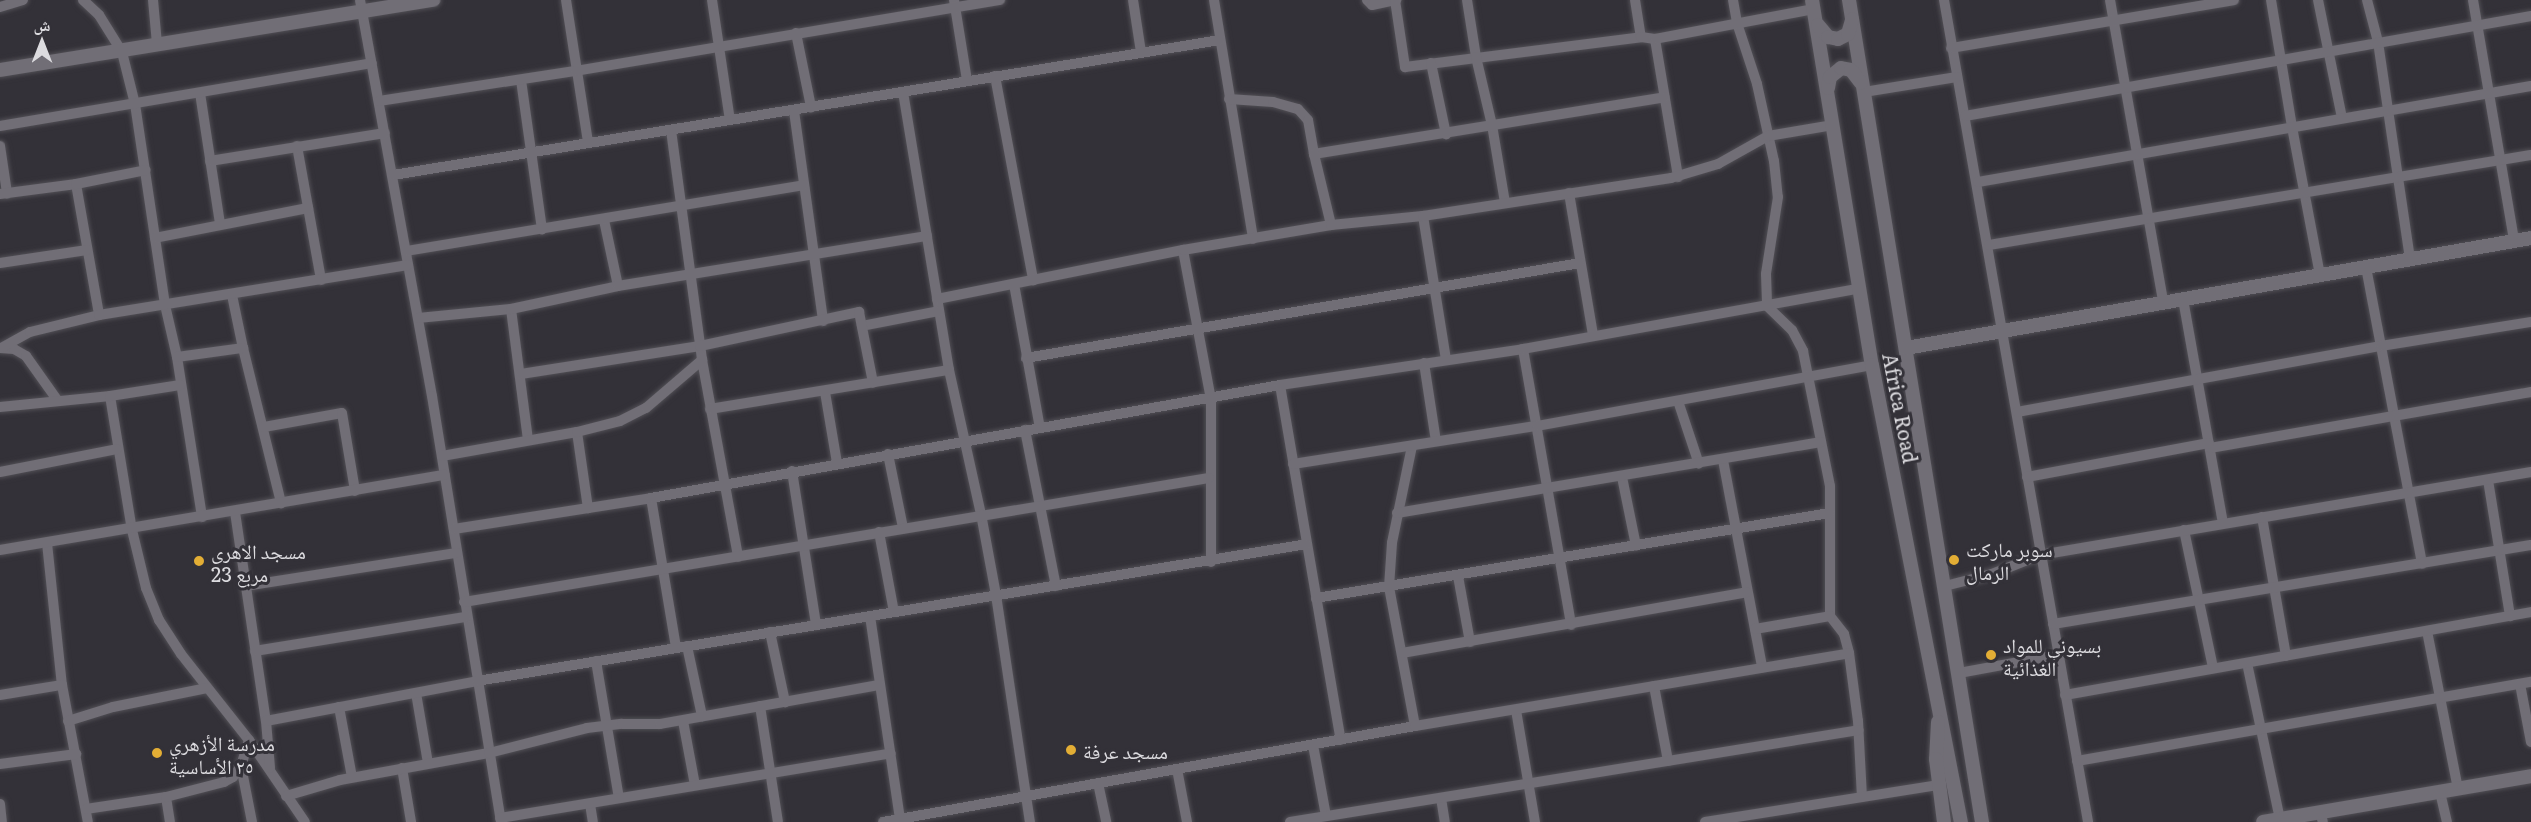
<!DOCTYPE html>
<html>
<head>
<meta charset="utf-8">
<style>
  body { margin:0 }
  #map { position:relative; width:2531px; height:822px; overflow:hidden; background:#333138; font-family:Literata,"Noto Naskh Arabic",serif }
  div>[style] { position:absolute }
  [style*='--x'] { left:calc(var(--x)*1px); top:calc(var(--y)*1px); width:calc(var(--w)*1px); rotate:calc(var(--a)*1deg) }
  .roads { filter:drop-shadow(0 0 2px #514f55) drop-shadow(0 0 2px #514f55) }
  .minor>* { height:10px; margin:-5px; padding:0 5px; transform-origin:5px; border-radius:5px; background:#716e76 }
  .tertiary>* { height:14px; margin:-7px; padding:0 7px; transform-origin:7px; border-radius:7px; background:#716e76 }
  .dots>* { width:16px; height:16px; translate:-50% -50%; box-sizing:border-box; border:3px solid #333138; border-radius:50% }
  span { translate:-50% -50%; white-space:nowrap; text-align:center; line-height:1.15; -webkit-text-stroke:6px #333138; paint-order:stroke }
  .street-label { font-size:20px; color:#dcdbdf }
  .poi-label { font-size:20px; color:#dcdbdf }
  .left { translate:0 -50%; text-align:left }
  .north { position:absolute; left:12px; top:12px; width:60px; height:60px; -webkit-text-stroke:4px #333138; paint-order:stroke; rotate:0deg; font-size:16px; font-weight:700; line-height:24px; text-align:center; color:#dcdbdf }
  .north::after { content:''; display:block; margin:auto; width:21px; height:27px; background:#dcdbdf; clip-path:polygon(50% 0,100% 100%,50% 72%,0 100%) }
</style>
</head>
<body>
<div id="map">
  <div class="roads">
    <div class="minor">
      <i style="--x:83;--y:0;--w:22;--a:43"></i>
      <i style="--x:99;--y:15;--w:44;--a:58.1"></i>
      <i style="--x:122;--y:52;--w:54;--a:76"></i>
      <i style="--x:135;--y:104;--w:203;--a:81.5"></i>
      <i style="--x:165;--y:305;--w:53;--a:77"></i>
      <i style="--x:177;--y:357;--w:162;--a:81.1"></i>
      <i style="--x:153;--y:0;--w:44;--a:84.8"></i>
      <i style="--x:360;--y:0;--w:402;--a:79.7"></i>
      <i style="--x:432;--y:396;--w:432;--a:80.8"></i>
      <i style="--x:566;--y:0;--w:144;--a:81.2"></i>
      <i style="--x:712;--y:0;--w:121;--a:81.5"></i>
      <i style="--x:954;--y:0;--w:81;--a:80.8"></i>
      <i style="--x:1133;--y:0;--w:53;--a:81.3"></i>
      <i style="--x:1214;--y:0;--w:242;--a:80.7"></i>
      <i style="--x:1367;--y:0;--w:7;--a:45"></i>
      <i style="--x:1372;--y:5;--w:25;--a:-12"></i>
      <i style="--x:1395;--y:0;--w:68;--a:81.5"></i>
      <i style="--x:1405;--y:67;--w:238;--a:-7.2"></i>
      <i style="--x:1467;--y:0;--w:58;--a:81"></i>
      <i style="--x:1476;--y:57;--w:70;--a:76.8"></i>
      <i style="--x:1492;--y:125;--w:79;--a:80.5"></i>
      <i style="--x:1635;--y:0;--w:37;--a:81"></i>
      <i style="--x:1641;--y:37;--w:14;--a:8"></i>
      <i style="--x:1655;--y:39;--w:140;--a:80.5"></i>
      <i style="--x:1733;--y:0;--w:23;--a:80"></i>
      <i style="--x:1737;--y:23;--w:64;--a:71.8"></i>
      <i style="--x:1757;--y:84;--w:79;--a:77.6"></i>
      <i style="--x:1774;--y:161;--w:36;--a:84"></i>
      <i style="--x:1778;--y:197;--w:78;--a:98.9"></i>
      <i style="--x:1766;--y:274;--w:32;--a:88"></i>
      <i style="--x:1767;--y:306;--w:35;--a:44"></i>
      <i style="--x:1792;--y:330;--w:24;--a:62"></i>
      <i style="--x:1803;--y:351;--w:138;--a:78.7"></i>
      <i style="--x:1830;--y:486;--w:130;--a:90"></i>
      <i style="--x:1830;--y:616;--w:23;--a:52"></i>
      <i style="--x:1844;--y:634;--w:20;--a:75"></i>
      <i style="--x:1849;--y:653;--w:69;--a:82.5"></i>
      <i style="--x:1858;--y:721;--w:76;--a:87"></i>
      <i style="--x:1944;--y:0;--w:835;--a:80.06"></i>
      <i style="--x:2110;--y:0;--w:307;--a:80"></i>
      <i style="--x:2271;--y:0;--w:129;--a:80.6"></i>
      <i style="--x:2292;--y:127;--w:151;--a:79.3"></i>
      <i style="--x:2318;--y:0;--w:120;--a:78.5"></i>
      <i style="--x:2367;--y:0;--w:43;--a:75.3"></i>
      <i style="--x:2378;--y:42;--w:219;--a:81.6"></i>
      <i style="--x:2473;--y:0;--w:244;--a:80.3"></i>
      <i style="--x:0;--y:7;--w:24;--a:-17"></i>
      <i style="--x:796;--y:33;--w:76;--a:78.5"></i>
      <i style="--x:1655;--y:39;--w:162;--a:-10.7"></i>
      <i style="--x:1951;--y:48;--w:287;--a:-9.6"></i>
      <i style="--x:1431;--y:63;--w:73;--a:78.1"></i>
      <i style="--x:995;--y:76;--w:208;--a:79.4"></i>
      <i style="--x:521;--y:80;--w:151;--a:82"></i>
      <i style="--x:903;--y:92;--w:282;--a:80.6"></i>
      <i style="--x:949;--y:370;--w:148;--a:77.5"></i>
      <i style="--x:981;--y:514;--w:82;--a:79.5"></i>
      <i style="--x:996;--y:595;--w:230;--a:81.5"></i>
      <i style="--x:1864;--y:92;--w:94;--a:-9.2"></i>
      <i style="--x:200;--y:93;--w:132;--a:81.3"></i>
      <i style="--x:1229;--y:99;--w:44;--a:3.9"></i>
      <i style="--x:1273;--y:102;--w:26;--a:16"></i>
      <i style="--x:1298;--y:109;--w:15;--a:48"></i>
      <i style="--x:1308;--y:120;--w:35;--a:80"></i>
      <i style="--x:1314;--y:154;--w:355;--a:-9.2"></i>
      <i style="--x:379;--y:101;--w:198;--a:-8.7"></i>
      <i style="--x:575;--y:71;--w:431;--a:-9.5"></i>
      <i style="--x:794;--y:111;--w:212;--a:82.1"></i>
      <i style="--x:1965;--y:116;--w:575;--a:-10.02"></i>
      <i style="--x:0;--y:126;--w:377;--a:-9.6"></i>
      <i style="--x:671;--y:130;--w:232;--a:82.3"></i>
      <i style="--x:702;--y:360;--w:200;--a:79.6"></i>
      <i style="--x:0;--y:146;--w:48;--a:81.5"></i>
      <i style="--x:297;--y:146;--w:136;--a:79.8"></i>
      <i style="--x:1314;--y:154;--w:73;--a:76.5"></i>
      <i style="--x:210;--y:161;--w:177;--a:-9.1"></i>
      <i style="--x:393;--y:175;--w:838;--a:-9.27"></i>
      <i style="--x:1978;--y:182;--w:561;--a:-9.85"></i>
      <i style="--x:76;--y:184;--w:133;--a:80"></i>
      <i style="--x:1569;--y:193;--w:144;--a:80.4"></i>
      <i style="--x:0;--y:194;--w:77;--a:-7.5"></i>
      <i style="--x:76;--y:184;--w:71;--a:-11.3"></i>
      <i style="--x:1423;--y:216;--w:145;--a:80.9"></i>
      <i style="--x:604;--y:220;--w:67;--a:78"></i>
      <i style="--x:155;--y:238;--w:156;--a:-11.1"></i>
      <i style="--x:1989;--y:245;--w:549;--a:-9.43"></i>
      <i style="--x:1183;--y:250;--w:152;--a:79.4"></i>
      <i style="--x:1211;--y:399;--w:163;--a:90"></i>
      <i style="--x:406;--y:251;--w:403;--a:-9.4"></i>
      <i style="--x:0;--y:263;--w:88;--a:-8.5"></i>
      <i style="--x:2366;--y:267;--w:302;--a:79.3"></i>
      <i style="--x:1014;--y:284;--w:146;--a:79.8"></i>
      <i style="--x:232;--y:295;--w:54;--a:78.3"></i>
      <i style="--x:243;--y:348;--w:160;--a:76.2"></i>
      <i style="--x:937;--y:299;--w:251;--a:-11.3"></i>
      <i style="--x:1183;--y:250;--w:150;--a:-9.6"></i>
      <i style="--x:1331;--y:225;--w:92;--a:-5.6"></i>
      <i style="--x:1423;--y:216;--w:251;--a:-8.7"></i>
      <i style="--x:1671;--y:178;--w:49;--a:-16.6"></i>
      <i style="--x:1718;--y:164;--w:57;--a:-29.2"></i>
      <i style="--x:1768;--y:136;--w:66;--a:-9.6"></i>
      <i style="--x:2183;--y:299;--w:228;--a:79.9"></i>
      <i style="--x:511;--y:309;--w:132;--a:82.6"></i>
      <i style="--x:418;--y:318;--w:93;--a:-5.5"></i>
      <i style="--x:511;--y:309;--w:109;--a:-12.1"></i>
      <i style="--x:618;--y:286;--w:313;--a:-9.2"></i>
      <i style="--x:862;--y:326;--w:78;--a:-11"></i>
      <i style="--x:0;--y:348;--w:14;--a:4"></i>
      <i style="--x:14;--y:349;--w:14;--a:30"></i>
      <i style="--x:26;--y:356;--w:55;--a:54.6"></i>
      <i style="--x:1;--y:348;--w:33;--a:-29"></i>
      <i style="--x:30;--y:332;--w:71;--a:-13.8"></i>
      <i style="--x:99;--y:315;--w:313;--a:-9.2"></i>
      <i style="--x:1523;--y:349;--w:280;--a:80.1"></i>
      <i style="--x:177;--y:357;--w:67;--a:-7.8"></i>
      <i style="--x:1026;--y:358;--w:562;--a:-9.73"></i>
      <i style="--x:1424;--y:363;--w:79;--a:81.3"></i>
      <i style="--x:521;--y:374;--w:181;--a:-8.9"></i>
      <i style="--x:700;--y:346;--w:163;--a:-12.1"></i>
      <i style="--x:859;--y:312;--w:72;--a:78.8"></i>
      <i style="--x:1280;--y:385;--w:360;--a:80.3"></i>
      <i style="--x:825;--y:392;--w:72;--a:80.4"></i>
      <i style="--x:110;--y:396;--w:136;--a:80.7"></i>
      <i style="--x:132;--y:530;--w:60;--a:76.4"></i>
      <i style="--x:146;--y:588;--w:35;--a:68"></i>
      <i style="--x:159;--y:620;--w:40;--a:57.1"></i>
      <i style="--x:181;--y:654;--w:110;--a:51.7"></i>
      <i style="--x:249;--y:740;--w:99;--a:55.7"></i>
      <i style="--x:1678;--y:401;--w:66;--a:71.6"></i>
      <i style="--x:0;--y:407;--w:111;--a:-5.7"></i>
      <i style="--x:110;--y:396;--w:71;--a:-8.9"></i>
      <i style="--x:710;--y:409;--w:242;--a:-9.3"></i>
      <i style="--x:2017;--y:412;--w:370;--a:-10.3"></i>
      <i style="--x:2381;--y:346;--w:152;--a:-9.1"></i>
      <i style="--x:264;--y:427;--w:79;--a:-10.2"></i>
      <i style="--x:342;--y:413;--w:79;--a:80.5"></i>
      <i style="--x:1025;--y:430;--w:159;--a:78.8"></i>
      <i style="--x:577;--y:432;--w:77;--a:81.8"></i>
      <i style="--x:1412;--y:446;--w:99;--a:101.7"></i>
      <i style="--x:1392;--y:543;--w:44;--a:93.9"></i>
      <i style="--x:1389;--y:587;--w:141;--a:79.4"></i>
      <i style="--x:2210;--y:448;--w:326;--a:-9.9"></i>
      <i style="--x:888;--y:454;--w:76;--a:78.5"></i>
      <i style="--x:442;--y:456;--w:137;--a:-10.1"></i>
      <i style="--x:577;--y:432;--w:44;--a:-14.3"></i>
      <i style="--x:620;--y:421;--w:29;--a:-27"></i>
      <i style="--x:646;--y:408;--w:74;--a:-40.6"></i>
      <i style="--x:1723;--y:460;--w:211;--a:79.3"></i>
      <i style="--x:1293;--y:464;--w:247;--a:-8.9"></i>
      <i style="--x:1537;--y:426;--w:341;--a:-10.3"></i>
      <i style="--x:792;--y:471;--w:156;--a:81.1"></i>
      <i style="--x:0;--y:472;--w:119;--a:-11.1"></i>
      <i style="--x:1622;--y:477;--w:70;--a:78.5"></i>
      <i style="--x:2027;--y:477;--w:185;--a:-10.6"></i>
      <i style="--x:2488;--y:480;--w:138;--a:80.8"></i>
      <i style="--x:651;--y:498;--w:152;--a:80.5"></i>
      <i style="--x:235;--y:512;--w:211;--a:81.6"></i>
      <i style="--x:266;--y:721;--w:47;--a:85.1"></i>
      <i style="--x:1397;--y:513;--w:430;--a:-9.5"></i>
      <i style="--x:2262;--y:517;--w:141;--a:80.2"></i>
      <i style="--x:454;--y:529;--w:199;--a:-8.9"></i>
      <i style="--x:651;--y:498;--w:639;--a:-10.18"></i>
      <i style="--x:1280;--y:385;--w:246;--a:-8.4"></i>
      <i style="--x:1523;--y:349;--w:343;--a:-10.2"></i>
      <i style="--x:2184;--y:530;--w:141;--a:78.1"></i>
      <i style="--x:879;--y:532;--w:81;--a:79.4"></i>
      <i style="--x:47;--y:543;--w:143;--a:84"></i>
      <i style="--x:62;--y:685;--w:139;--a:79.3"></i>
      <i style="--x:0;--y:550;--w:451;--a:-9.6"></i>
      <i style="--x:1458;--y:576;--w:67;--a:79.7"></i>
      <i style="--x:245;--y:586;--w:214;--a:-8.9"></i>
      <i style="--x:1945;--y:586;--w:49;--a:-14.3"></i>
      <i style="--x:1992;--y:574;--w:52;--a:-21.6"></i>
      <i style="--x:2040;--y:555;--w:498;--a:-9.6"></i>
      <i style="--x:1316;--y:598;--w:521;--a:-9.39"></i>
      <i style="--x:464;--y:602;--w:755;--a:-9.45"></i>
      <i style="--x:870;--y:616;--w:205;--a:81.6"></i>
      <i style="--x:2053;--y:624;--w:484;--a:-9.4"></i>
      <i style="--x:1755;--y:629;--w:76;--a:-9.8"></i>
      <i style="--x:2427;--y:631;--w:161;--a:78.9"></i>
      <i style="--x:770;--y:632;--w:72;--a:77.9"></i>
      <i style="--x:687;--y:646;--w:72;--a:77.9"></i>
      <i style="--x:255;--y:651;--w:214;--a:-9.2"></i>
      <i style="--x:1402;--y:653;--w:350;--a:-10"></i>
      <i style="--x:596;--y:661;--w:139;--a:80.5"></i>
      <i style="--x:2247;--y:663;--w:159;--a:78.1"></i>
      <i style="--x:1959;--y:673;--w:100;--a:-10.4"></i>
      <i style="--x:2520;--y:684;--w:59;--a:79.3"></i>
      <i style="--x:1654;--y:686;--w:76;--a:79.4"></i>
      <i style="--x:416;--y:693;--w:71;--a:80.3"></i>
      <i style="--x:0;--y:695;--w:63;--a:-9.2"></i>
      <i style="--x:2065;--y:695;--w:473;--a:-10.1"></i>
      <i style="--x:760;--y:706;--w:117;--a:81.2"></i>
      <i style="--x:339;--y:707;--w:71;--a:79.5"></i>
      <i style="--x:1516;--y:710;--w:114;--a:80.4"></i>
      <i style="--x:68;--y:721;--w:47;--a:-17.3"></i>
      <i style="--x:113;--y:707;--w:96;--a:-11.4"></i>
      <i style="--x:266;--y:721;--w:215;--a:-10.7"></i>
      <i style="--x:477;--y:681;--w:841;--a:-9.37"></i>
      <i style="--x:683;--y:721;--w:65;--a:79.4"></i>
      <i style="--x:1313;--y:745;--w:72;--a:79.6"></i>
      <i style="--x:2077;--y:761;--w:461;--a:-9.9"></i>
      <i style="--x:0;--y:764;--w:77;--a:-7.5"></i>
      <i style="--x:241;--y:766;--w:57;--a:78.9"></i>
      <i style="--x:402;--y:768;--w:55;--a:80.5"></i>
      <i style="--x:1177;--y:769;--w:54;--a:79.3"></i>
      <i style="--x:1098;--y:783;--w:40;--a:78"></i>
      <i style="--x:2440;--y:792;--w:31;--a:77"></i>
      <i style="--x:286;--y:796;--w:56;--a:-16.5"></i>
      <i style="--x:340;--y:780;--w:151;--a:-10.3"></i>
      <i style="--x:489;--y:753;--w:101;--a:-14.3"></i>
      <i style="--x:587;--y:728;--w:35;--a:-7"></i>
      <i style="--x:622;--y:724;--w:38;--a:0"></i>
      <i style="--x:660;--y:724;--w:223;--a:-10.1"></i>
      <i style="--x:166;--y:797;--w:25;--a:81"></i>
      <i style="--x:1441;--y:798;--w:24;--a:81"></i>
      <i style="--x:0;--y:804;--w:18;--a:84"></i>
      <i style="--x:590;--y:804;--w:18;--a:81"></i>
      <i style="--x:86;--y:809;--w:81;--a:-8.5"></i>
      <i style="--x:166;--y:797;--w:60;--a:-14.5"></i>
      <i style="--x:224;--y:782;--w:10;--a:-29"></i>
      <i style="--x:233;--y:777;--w:14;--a:-54"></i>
      <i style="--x:241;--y:766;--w:27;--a:-73"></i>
      <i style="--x:2320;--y:813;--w:9;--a:72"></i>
      <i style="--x:500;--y:818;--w:396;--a:-9.4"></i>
      <i style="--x:883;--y:822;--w:541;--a:-10.23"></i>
      <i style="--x:1415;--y:726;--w:440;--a:-9.5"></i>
      <i style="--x:1290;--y:822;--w:576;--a:-9.18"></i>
      <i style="--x:1705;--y:822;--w:237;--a:-9"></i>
    </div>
    <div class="tertiary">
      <i style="--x:1812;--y:0;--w:370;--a:80.7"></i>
      <i style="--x:1872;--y:365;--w:466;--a:79"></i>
      <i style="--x:1849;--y:0;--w:833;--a:80.81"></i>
      <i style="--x:1818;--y:25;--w:16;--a:50"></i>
      <i style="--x:1828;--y:37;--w:10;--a:11"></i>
      <i style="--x:1838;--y:39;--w:11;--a:-27"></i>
      <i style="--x:1848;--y:34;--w:15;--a:-74"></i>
      <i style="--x:0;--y:70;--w:439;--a:-9.2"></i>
      <i style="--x:1828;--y:88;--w:11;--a:-80"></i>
      <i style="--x:1830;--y:77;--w:14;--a:-39"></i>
      <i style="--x:1841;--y:68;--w:10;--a:11"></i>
      <i style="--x:1851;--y:70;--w:16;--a:52"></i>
      <i style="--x:1906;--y:348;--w:635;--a:-9.98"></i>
      <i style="--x:1938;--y:722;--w:37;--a:93"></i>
      <i style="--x:1936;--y:759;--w:64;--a:82.8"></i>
      <i style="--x:2263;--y:822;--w:272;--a:-9.7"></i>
    </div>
  </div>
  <div class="dots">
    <i style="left:1954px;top:560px;background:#e3ae35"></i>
    <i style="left:199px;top:561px;background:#e3ae35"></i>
    <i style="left:1991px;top:655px;background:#e3ae35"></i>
    <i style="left:1071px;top:750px;background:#e3ae35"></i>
    <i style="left:157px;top:753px;background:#e3ae35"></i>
  </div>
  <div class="street-label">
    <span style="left:1901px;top:408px;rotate:79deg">Africa Road</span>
  </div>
  <div class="poi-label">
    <span class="left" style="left:1966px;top:560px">سوبر ماركت<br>الرمال</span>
    <span class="left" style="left:211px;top:562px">مسجد الاهري<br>مربع 23</span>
    <span class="left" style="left:2003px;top:656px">بسيوني للمواد<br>الغذائية</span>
    <span class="left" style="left:169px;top:754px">مدرسة الأزهري<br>٢٥ الأساسية</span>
    <span class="left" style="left:1083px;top:750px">مسجد عرفة</span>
  </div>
  <div class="north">ش</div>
</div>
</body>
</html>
